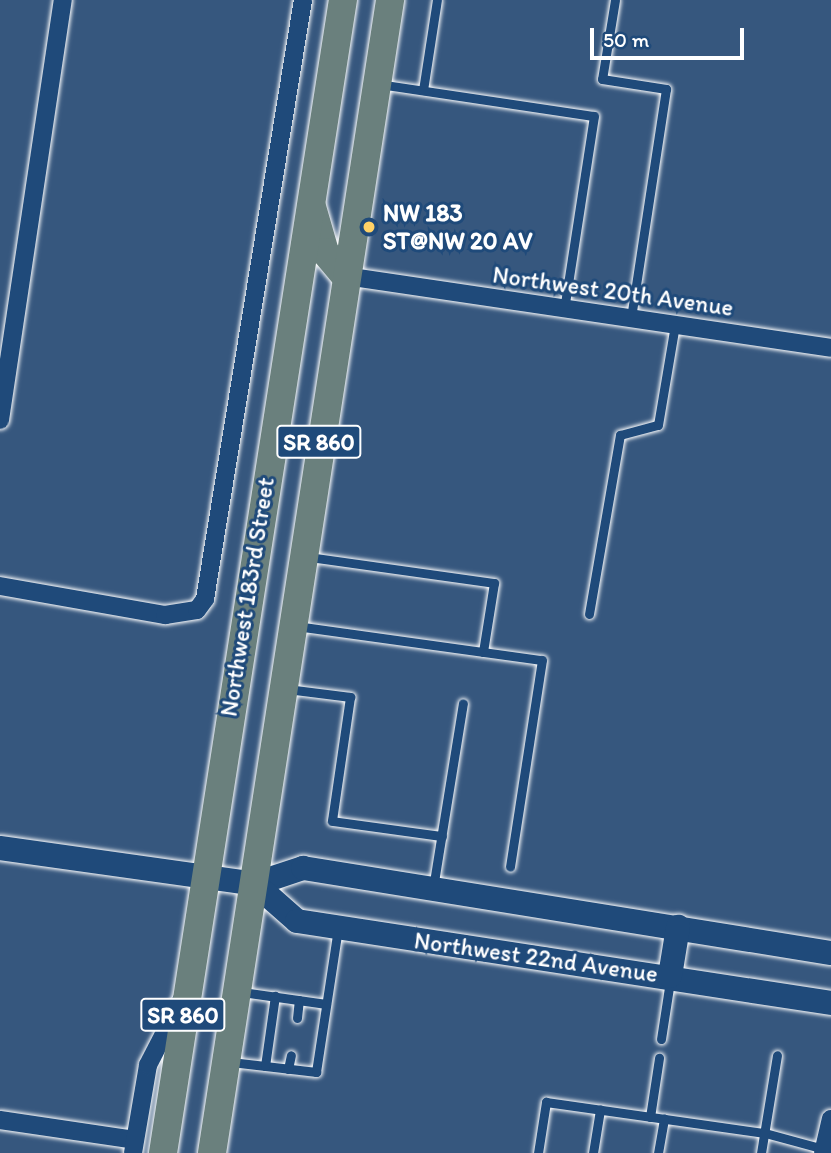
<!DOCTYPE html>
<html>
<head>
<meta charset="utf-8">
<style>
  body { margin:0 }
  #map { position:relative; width:831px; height:1153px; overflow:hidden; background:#36577e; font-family:Itim,sans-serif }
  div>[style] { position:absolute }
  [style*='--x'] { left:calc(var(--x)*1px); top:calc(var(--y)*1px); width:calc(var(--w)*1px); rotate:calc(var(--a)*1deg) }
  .roads { filter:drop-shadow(0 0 2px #fff) drop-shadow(0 0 2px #fff) }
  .lane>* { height:9px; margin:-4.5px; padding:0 4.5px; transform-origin:4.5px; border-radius:4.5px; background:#1f4a7a }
  .street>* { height:18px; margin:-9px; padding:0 9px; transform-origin:9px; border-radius:9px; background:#1f4a7a }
  .secondary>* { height:24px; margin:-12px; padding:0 12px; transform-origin:12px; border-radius:12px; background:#1f4a7a }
  .primary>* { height:28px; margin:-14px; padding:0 14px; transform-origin:14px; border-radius:14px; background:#6a807d }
  .dots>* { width:19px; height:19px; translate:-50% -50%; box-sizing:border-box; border:4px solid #1f4a7a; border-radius:50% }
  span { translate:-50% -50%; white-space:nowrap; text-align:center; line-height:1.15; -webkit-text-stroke:6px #1f4a7a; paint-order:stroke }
  .shield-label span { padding:2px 5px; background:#1f4a7a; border:2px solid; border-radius:5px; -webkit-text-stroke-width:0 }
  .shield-label { font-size:23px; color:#fff; font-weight:700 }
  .poi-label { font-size:24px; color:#fff; font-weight:700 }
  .left { translate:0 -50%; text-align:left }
  .street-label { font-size:24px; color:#fff }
  .scale { position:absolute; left:590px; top:28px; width:154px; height:32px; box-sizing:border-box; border:4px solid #fff; border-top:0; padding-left:9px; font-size:21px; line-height:24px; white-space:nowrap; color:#fff; -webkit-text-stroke:5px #1f4a7a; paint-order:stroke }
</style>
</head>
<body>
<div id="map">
  <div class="roads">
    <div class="lane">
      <i style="--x:615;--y:0;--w:80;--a:99.3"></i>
      <i style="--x:602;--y:79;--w:65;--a:8.9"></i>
      <i style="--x:666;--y:89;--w:232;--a:98.7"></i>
      <i style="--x:379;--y:84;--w:217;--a:8.5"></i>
      <i style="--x:594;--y:116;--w:195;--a:98.8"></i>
      <i style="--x:423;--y:90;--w:91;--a:-81.2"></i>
      <i style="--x:309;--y:557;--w:187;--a:8"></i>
      <i style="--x:494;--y:583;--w:70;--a:99.1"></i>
      <i style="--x:589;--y:614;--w:182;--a:-80.2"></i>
      <i style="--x:620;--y:435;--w:39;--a:-15"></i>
      <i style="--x:658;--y:425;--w:101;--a:-80.4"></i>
      <i style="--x:296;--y:626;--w:248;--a:7.9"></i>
      <i style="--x:542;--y:660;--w:209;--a:98.8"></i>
      <i style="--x:287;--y:689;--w:64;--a:7.2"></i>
      <i style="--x:350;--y:697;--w:125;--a:98.3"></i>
      <i style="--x:332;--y:821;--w:111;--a:7.8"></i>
      <i style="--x:433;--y:888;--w:187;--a:-80.8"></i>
      <i style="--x:242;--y:992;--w:85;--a:8.1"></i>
      <i style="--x:297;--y:1018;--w:18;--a:-84"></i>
      <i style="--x:661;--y:1039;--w:59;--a:-81.2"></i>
      <i style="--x:231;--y:1062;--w:86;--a:6.7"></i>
      <i style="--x:316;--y:1072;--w:146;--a:-81.3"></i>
      <i style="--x:265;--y:1066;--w:71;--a:-81.9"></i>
      <i style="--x:288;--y:1069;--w:14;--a:-78"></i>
      <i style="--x:650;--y:1117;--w:60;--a:-81.3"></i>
      <i style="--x:538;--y:1153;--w:52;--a:-81.1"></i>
      <i style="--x:546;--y:1102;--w:221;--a:8.1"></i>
      <i style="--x:765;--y:1133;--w:61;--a:15.2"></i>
      <i style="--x:593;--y:1153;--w:44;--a:-80.8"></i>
      <i style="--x:658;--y:1153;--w:35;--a:-80"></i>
      <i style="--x:761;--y:1153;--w:99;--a:-80.7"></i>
    </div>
    <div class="street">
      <i style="--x:345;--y:276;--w:491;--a:8.4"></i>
      <i style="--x:0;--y:420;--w:425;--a:-81.5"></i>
      <i style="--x:0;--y:586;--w:168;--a:10"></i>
      <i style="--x:165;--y:615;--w:32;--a:-9"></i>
      <i style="--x:197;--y:610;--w:14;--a:-54"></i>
      <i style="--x:205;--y:599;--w:607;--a:-80.71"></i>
      <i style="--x:0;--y:1120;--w:136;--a:8.4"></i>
      <i style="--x:133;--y:1153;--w:89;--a:-80.3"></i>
      <i style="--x:148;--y:1065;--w:74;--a:-62.7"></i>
      <i style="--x:823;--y:1153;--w:35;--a:-77"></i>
    </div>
    <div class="secondary">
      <i style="--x:0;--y:848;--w:258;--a:8"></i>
      <i style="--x:255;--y:884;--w:51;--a:-18.4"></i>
      <i style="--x:303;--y:868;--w:535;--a:9.15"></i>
      <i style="--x:255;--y:884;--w:56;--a:41.4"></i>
      <i style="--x:297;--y:921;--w:540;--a:8.73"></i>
      <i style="--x:670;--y:976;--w:50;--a:-80.7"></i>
    </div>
    <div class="primary">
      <i style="--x:312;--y:207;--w:47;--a:73.9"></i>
      <i style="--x:325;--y:252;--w:31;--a:50"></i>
      <i style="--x:163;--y:1153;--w:1167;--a:-81.13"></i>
      <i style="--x:212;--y:1153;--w:1167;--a:-81.22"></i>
    </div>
  </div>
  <div class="dots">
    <i style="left:369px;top:227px;background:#ffd166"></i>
  </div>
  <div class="shield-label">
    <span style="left:319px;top:442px">SR 860</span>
    <span style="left:183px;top:1015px">SR 860</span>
  </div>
  <div class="poi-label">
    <span class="left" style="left:383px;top:227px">NW 183<br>ST@NW 20 AV</span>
  </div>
  <div class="street-label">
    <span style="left:613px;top:291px;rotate:8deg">Northwest 20th Avenue</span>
    <span style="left:247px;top:597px;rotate:-81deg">Northwest 183rd Street</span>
    <span style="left:536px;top:957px;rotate:8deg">Northwest 22nd Avenue</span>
  </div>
  <div class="scale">50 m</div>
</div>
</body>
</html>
